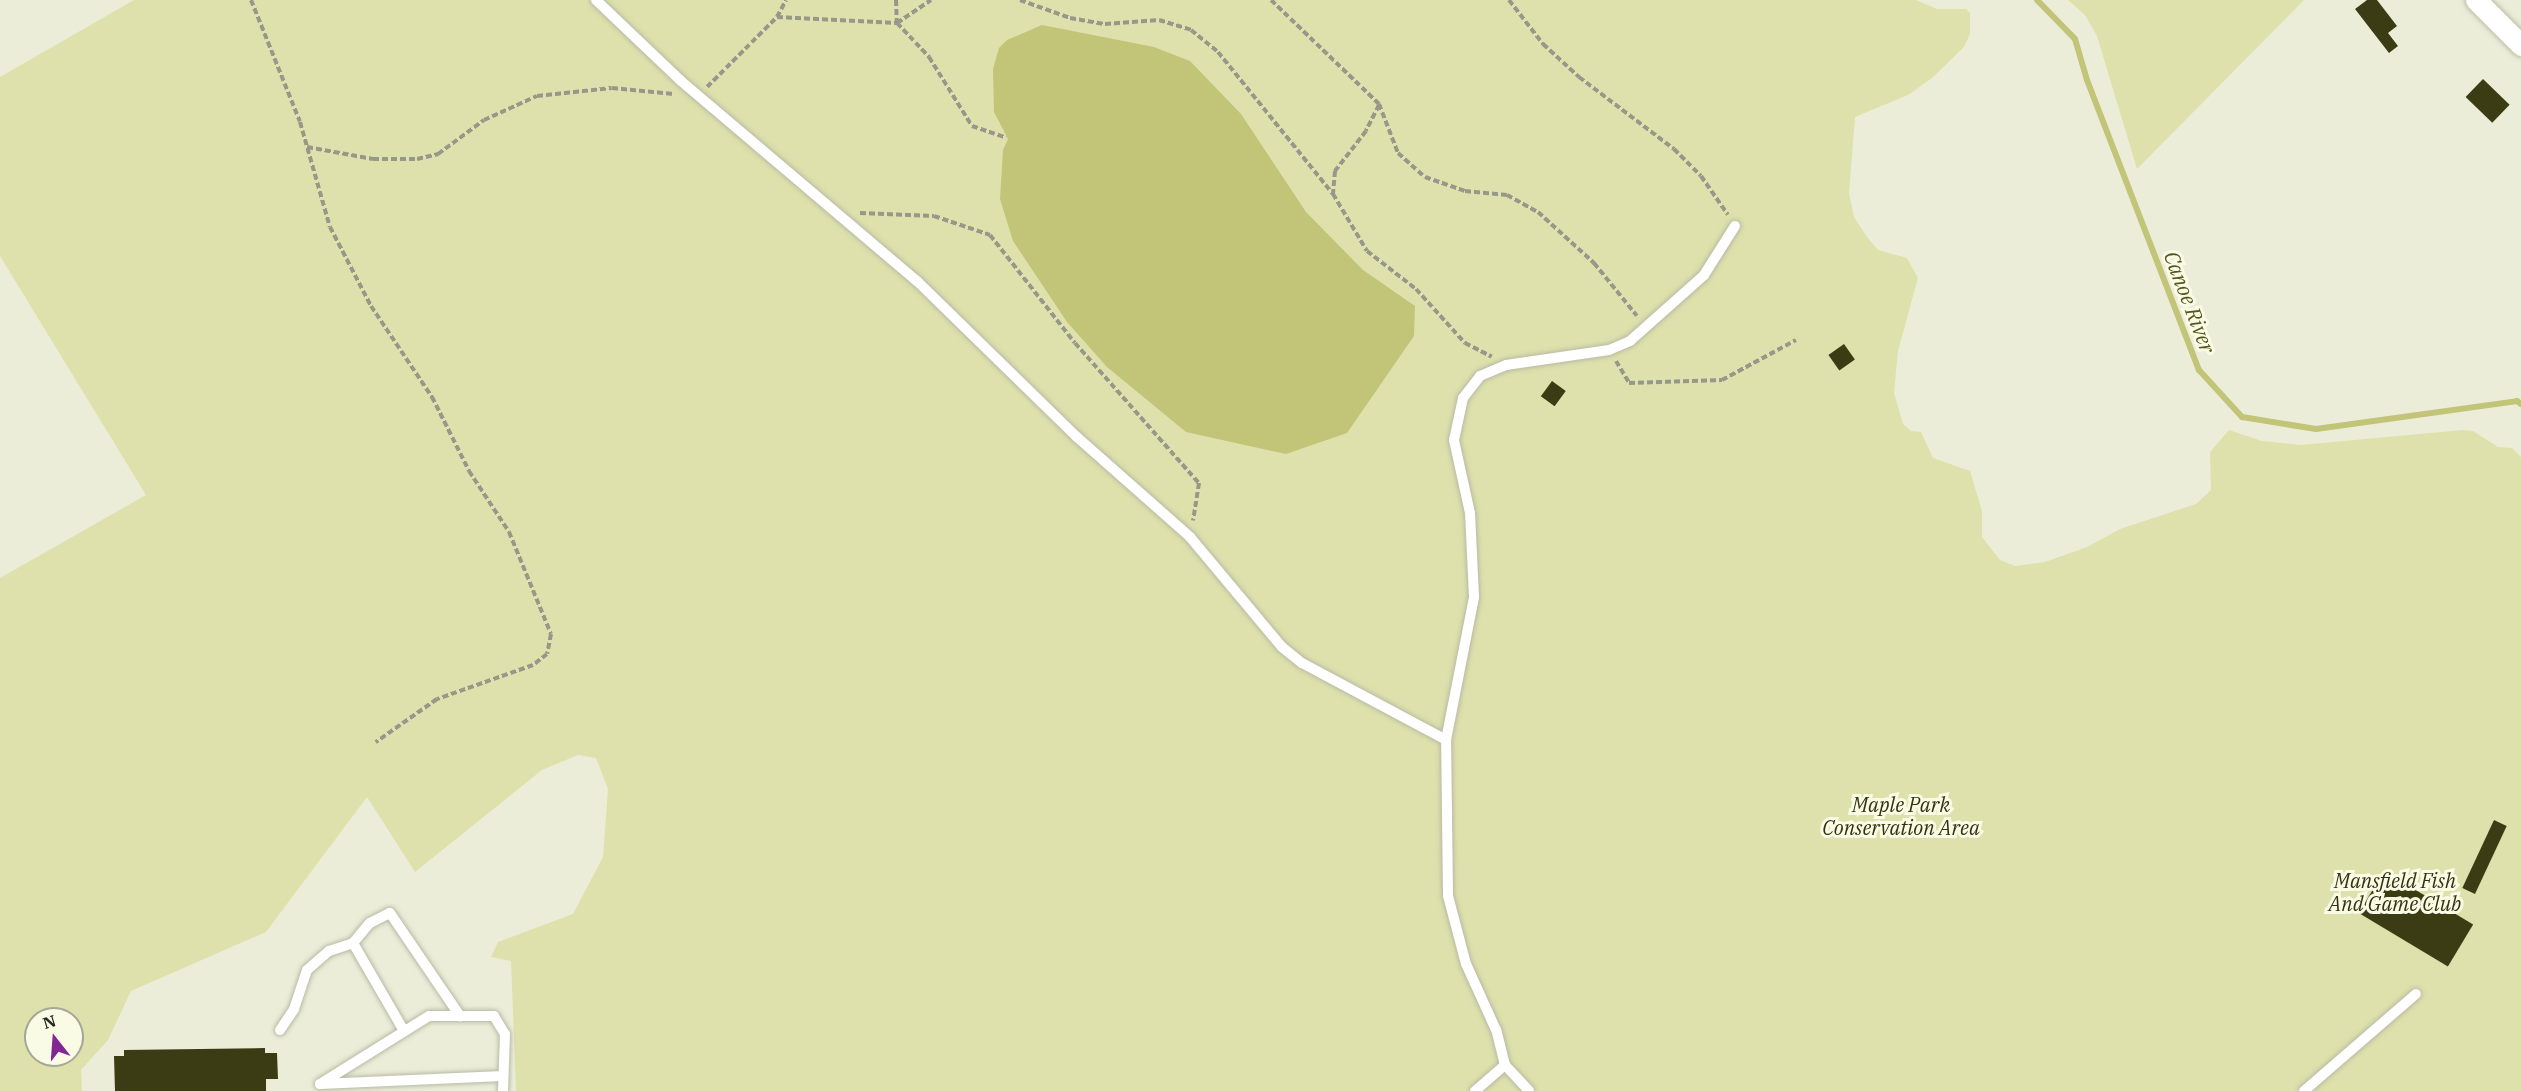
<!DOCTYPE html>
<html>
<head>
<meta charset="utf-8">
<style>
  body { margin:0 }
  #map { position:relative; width:2521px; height:1091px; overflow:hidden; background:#ecedd8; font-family:"IBM Plex Serif",serif }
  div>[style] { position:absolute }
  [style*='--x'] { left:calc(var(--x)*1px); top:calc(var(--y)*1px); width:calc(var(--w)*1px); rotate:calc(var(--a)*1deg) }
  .green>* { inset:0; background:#dee1ab }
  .water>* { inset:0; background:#c2c478 }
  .stream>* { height:6px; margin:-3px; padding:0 3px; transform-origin:3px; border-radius:3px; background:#c2c478 }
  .building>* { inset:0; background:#3c3c14; transform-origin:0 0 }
  .path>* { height:4px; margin-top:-2px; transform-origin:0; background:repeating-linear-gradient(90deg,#979889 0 6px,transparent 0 9px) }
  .roads { filter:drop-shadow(0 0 2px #b8baa5) drop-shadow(0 0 2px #b8baa5) }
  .service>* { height:10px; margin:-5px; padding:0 5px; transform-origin:5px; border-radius:5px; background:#fff }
  .minor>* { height:21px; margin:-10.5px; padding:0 10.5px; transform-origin:10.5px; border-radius:10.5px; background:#fff }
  span { translate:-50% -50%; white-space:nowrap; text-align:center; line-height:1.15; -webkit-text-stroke:6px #f9fbe5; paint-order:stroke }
  .park-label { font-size:20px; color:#323312; font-style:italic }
  .water-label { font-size:21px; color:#55561e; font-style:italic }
  .north { position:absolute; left:24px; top:1007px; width:60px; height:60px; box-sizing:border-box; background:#f9fbe5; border:2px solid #a6a797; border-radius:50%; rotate:343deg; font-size:16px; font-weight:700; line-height:24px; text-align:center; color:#292921 }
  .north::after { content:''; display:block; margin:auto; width:21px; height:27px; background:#812693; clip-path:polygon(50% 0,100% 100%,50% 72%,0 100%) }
</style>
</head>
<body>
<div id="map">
  <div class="green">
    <i style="clip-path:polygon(evenodd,134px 0,1916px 0,1937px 9px,1966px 9px,1970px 13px,1970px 34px,1964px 47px,1932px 78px,1908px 95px,1855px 117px,1849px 193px,1854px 217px,1867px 237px,1878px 250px,1907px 258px,1918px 278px,1898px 351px,1894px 393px,1903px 424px,1911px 431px,1921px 432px,1933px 458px,1970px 471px,1982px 511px,1982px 537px,2000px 560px,2015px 566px,2045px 562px,2087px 547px,2120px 529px,2196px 504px,2211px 490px,2210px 452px,2229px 430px,2262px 441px,2301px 445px,2462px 430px,2473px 431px,2498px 447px,2512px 448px,2521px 457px,2521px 1091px,516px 1091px,511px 961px,491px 957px,498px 942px,573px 914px,603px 857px,608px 789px,596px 758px,578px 755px,542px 770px,415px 872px,367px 797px,266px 932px,131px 991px,108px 1040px,81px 1070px,82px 1091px,0 1091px,0 578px,146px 495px,0 256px,0 77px,134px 0,36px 1019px,72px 1019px,72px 1055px,36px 1055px,36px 1019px)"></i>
    <i style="clip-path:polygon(2068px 0,2304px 0,2137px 169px,2097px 36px,2085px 15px)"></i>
  </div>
  <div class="water">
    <i style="clip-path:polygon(1042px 25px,1154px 47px,1190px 61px,1241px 114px,1306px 212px,1363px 270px,1415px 306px,1414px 336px,1347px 433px,1286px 454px,1186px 432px,1107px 367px,1067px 322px,1013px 241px,1000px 199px,1003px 150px,1008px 139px,994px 112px,993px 69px,999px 48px,1007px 40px)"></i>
  </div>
  <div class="stream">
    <i style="--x:2037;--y:0;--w:54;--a:45.7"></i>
    <i style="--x:2075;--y:39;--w:43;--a:73.7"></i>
    <i style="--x:2087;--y:80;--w:311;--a:68.9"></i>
    <i style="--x:2199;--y:370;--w:64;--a:47.5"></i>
    <i style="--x:2242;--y:417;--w:75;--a:9.2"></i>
    <i style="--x:2316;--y:429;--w:203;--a:-7.9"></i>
    <i style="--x:2517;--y:401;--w:5;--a:37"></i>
  </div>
  <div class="building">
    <i style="clip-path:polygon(2367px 0,2377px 0,2397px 26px,2388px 33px,2398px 46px,2389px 53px,2355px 9px)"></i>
    <i style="left:2483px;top:79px;width:37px;height:25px;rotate:44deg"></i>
    <i style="left:1844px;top:344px;width:19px;height:19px;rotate:55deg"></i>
    <i style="left:1552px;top:381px;width:17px;height:19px;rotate:36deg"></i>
    <i style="left:2494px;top:820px;width:14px;height:75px;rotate:25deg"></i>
    <i style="left:2384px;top:871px;width:104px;height:49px;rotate:31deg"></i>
    <i style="clip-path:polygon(265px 1048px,265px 1053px,277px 1053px,278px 1079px,266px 1079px,266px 1091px,115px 1091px,114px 1056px,124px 1056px,124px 1050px)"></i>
  </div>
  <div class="path">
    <i style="--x:251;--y:0;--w:131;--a:68.1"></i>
    <i style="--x:300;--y:122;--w:109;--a:74.1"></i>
    <i style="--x:330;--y:227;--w:89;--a:62.6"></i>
    <i style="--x:371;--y:306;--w:110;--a:56.2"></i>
    <i style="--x:432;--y:397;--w:83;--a:63.4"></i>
    <i style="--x:469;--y:471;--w:73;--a:56.7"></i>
    <i style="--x:509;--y:532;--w:110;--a:67.6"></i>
    <i style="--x:551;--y:634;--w:20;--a:101"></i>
    <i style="--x:547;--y:654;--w:18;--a:142"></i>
    <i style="--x:533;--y:665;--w:102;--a:160.5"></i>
    <i style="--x:437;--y:699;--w:75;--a:144.8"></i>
    <i style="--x:896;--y:0;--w:23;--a:88"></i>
    <i style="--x:897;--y:23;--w:41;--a:-34.1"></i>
    <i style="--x:1020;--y:0;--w:53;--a:19.8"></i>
    <i style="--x:1070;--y:18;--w:36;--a:10"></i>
    <i style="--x:1105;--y:24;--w:54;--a:-4.2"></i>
    <i style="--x:1159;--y:20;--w:34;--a:17"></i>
    <i style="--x:1191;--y:30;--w:35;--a:39"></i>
    <i style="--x:1218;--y:52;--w:183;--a:51"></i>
    <i style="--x:1271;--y:0;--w:150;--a:43.9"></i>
    <i style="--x:1379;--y:104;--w:53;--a:68.8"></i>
    <i style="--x:1398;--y:153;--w:36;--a:42"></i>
    <i style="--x:1425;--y:177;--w:42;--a:19.3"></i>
    <i style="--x:1465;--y:191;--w:42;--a:5.4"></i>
    <i style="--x:1507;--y:195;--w:35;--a:29"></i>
    <i style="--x:1538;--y:212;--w:76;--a:42.3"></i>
    <i style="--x:1594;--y:263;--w:68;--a:50.9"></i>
    <i style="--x:1509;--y:0;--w:56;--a:52.3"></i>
    <i style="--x:1543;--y:44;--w:49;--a:42.5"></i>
    <i style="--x:1579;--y:77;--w:119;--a:37.2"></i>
    <i style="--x:1674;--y:149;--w:38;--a:45"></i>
    <i style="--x:1701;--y:176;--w:47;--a:55.3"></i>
    <i style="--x:777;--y:17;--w:19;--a:-62"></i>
    <i style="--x:707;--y:87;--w:99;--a:-45"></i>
    <i style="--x:777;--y:17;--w:120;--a:2.9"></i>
    <i style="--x:897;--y:23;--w:47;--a:46.7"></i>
    <i style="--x:929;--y:57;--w:81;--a:58.1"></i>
    <i style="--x:972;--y:126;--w:36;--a:19"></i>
    <i style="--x:1379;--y:105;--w:29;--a:117"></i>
    <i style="--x:1366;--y:131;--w:51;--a:127.8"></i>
    <i style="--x:1335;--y:171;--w:23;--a:95"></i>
    <i style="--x:1333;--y:194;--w:66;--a:59.2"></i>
    <i style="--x:1367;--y:251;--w:62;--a:37.8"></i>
    <i style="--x:1416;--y:289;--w:73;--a:47.8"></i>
    <i style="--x:1465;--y:343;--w:30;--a:27"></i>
    <i style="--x:307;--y:147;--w:67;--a:10.3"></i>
    <i style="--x:373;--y:159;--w:44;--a:0"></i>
    <i style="--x:417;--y:159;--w:22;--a:-13"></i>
    <i style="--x:438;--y:154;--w:57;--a:-36.5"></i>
    <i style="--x:484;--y:120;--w:58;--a:-24.4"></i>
    <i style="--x:537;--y:96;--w:75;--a:-6.1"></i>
    <i style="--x:612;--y:88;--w:62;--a:5.5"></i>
    <i style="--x:860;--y:213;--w:74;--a:2.3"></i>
    <i style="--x:934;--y:216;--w:59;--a:18.7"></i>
    <i style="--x:990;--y:235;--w:137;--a:51.8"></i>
    <i style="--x:1075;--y:343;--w:187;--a:48.5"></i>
    <i style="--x:1199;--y:483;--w:38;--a:99"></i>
    <i style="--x:1616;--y:361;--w:26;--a:59"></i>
    <i style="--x:1629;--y:383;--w:93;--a:-1.8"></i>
    <i style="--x:1722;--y:380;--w:84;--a:-28.4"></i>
  </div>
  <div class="roads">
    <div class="service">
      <i style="--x:596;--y:0;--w:117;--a:43.6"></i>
      <i style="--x:681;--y:81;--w:309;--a:40.3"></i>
      <i style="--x:917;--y:281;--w:223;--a:44.3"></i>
      <i style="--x:1077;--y:437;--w:151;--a:41.5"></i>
      <i style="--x:1190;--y:537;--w:143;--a:50.1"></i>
      <i style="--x:1282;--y:647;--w:26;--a:39"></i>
      <i style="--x:1302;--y:663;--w:163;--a:28.1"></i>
      <i style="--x:353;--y:943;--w:102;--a:59.9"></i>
      <i style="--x:280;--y:1030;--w:25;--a:-56"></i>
      <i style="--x:294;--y:1009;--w:41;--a:-71.6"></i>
      <i style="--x:307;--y:970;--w:29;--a:-41"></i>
      <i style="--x:329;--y:951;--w:25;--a:-18"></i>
      <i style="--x:353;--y:943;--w:26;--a:-50"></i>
      <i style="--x:370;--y:923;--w:22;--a:-27"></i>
      <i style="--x:390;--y:913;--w:125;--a:55.8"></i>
      <i style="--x:1505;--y:1065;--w:36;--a:-104"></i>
      <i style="--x:1496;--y:1030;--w:72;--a:-114.4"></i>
      <i style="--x:1466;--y:964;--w:70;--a:-104.8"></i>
      <i style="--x:1448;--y:896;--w:156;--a:-90.7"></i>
      <i style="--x:1446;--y:740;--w:146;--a:-78.9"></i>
      <i style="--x:1474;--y:597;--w:84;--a:-92.7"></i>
      <i style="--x:1470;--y:513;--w:75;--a:-102.4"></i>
      <i style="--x:1454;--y:440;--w:43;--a:-77.9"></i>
      <i style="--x:1463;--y:398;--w:28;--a:-52"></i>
      <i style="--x:1480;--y:376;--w:28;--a:-23"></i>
      <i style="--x:1506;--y:365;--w:104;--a:-8.3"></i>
      <i style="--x:1609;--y:350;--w:23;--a:-23"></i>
      <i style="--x:1630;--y:341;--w:99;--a:-41.7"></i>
      <i style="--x:1704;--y:275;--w:58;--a:-57.7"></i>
      <i style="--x:320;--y:1084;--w:128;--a:-32"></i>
      <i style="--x:429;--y:1016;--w:65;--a:0"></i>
      <i style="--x:494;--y:1016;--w:21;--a:59"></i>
      <i style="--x:505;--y:1034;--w:57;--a:92"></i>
      <i style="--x:320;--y:1084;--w:183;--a:-2.5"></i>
      <i style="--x:1475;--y:1091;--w:40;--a:-41"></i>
      <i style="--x:1505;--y:1065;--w:35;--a:47"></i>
      <i style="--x:2304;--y:1091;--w:148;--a:-40.9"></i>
    </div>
    <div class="minor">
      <i style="--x:2476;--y:0;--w:64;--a:45"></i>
    </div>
  </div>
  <div class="park-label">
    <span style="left:1901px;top:816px">Maple Park<br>Conservation Area</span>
    <span style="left:2395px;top:892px">Mansfield Fish<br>And Game Club</span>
  </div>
  <div class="water-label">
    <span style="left:2190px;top:302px;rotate:69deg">Canoe River</span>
  </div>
  <div class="north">N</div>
</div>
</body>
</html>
